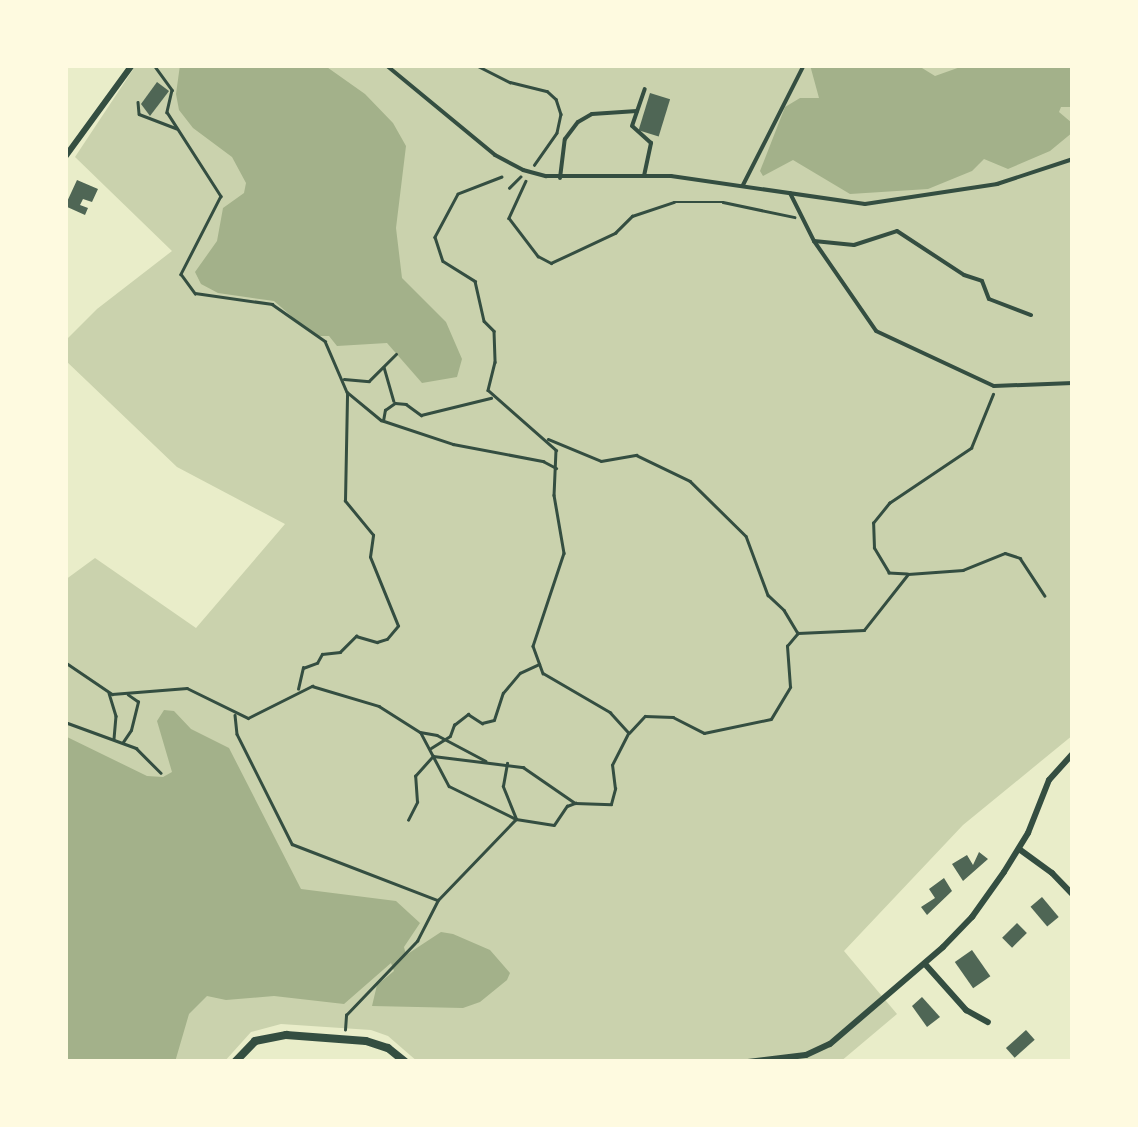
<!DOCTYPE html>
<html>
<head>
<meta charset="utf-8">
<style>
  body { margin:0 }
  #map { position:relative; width:1138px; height:1127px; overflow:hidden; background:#e9edc9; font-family:Rubik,sans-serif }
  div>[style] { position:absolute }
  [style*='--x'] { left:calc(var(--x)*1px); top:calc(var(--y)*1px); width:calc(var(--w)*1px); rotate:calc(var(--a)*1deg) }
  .green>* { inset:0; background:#cad2ad }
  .water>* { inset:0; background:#a3b18a }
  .building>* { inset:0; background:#4f6655; transform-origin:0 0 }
  .path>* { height:2.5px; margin:-1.25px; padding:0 1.25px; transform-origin:1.25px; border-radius:1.25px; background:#344e41 }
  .service>* { height:4px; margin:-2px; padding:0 2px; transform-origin:2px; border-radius:2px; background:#344e41 }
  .minor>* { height:6px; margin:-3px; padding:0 3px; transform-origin:3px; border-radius:3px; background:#344e41 }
  .tertiary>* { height:8px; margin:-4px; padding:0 4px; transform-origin:4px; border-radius:4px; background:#344e41 }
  span { translate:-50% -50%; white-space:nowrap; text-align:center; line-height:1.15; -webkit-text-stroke:10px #fefae0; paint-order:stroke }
  .frame { position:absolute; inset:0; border:68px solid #fefae0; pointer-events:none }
</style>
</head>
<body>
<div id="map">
  <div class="green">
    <i style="clip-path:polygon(136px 65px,1073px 65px,1073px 735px,963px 825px,844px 951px,897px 1014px,840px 1062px,418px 1062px,388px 1036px,371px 1030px,281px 1024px,251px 1032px,224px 1062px,67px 1062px,65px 580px,95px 558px,196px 628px,285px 524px,177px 467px,65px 360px,65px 341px,97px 309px,172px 251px,75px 157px)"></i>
  </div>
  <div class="water">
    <i style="clip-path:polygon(180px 65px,324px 65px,365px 94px,393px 123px,406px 146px,396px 228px,402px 278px,446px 322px,462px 359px,457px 377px,422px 383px,387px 343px,337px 346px,329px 336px,316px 336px,305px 328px,274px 301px,218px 293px,201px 284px,195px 272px,217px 241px,223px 208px,244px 193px,246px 183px,232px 157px,193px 128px,179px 110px,176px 94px)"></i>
    <i style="clip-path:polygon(810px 65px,899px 65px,922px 68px,935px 76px,966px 65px,1073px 65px,1073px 107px,1061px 107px,1059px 112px,1072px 123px,1073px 132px,1050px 151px,1008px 169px,984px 159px,972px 171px,928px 189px,850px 194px,793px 160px,763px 176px,760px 171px,785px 107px,800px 98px,819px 98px)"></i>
    <i style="clip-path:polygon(164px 710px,174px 711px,191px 729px,229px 748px,301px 889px,396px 901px,420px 923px,404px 947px,406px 955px,441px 932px,453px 934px,490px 950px,510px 973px,507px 980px,480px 1002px,463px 1008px,372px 1006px,377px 985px,394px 971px,391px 963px,344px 1004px,274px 996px,226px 1000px,207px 996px,189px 1014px,175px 1062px,65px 1062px,65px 736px,147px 776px,163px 777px,172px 772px,157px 721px)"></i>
  </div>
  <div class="building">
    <i style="clip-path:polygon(157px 82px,169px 91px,150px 116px,141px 104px)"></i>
    <i style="left:650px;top:93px;width:21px;height:39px;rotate:17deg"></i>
    <i style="clip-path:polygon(77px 180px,98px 189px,92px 202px,83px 199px,80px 205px,88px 208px,85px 215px,65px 206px)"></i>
    <i style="clip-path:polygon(979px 852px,988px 859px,963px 881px,952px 864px,967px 855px,973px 865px)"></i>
    <i style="clip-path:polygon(944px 878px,952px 891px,927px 915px,921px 907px,935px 898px,929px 889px)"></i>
    <i style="left:1042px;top:897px;width:26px;height:15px;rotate:50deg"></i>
    <i style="left:1017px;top:923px;width:14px;height:21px;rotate:45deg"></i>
    <i style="left:972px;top:950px;width:32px;height:21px;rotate:55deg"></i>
    <i style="clip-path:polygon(922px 997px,940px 1017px,927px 1027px,912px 1006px)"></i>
    <i style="left:1026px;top:1030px;width:13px;height:27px;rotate:48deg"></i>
  </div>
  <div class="path">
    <i style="--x:154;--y:65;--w:31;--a:54"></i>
    <i style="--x:172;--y:90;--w:23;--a:103"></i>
    <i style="--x:167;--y:112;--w:100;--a:57.3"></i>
    <i style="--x:221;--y:196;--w:88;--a:117.1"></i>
    <i style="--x:181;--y:274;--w:24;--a:54"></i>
    <i style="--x:195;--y:293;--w:78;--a:8.1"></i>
    <i style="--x:272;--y:304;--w:65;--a:34.9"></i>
    <i style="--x:325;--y:341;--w:56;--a:66.7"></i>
    <i style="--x:347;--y:392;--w:44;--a:39.5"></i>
    <i style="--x:381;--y:420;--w:76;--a:18.4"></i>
    <i style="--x:453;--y:444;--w:92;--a:10.7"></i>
    <i style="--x:543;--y:461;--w:15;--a:28"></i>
    <i style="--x:476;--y:65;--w:38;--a:27"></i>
    <i style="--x:510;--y:82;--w:38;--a:14"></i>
    <i style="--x:547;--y:91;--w:12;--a:42"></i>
    <i style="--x:556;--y:99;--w:16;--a:72"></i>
    <i style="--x:561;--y:114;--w:19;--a:102"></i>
    <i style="--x:557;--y:133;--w:39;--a:125"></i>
    <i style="--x:138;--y:102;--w:12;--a:85"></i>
    <i style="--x:139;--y:114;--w:40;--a:21"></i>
    <i style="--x:502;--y:177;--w:47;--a:158.9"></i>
    <i style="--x:458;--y:194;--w:49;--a:118.1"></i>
    <i style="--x:435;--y:237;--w:25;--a:72"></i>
    <i style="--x:443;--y:261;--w:38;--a:32"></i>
    <i style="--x:475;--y:281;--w:41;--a:77.3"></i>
    <i style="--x:484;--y:321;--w:14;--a:45"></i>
    <i style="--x:494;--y:331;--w:31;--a:88"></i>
    <i style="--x:495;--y:362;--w:29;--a:104"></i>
    <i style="--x:488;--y:390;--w:91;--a:41.4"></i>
    <i style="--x:556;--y:450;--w:45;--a:92.5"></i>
    <i style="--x:554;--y:495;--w:59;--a:80.2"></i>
    <i style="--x:564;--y:553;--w:98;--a:108.4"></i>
    <i style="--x:533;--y:646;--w:29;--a:70"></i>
    <i style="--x:543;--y:673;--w:78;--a:30.2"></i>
    <i style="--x:610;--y:712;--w:28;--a:48"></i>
    <i style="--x:629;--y:733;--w:23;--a:-47"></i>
    <i style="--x:645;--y:716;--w:28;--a:2"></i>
    <i style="--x:673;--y:717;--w:35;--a:27"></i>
    <i style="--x:704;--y:733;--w:68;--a:-11.8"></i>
    <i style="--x:771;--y:719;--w:37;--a:-59"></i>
    <i style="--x:790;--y:687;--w:41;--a:-94.2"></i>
    <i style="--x:787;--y:646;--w:17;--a:-50"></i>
    <i style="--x:526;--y:181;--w:41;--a:114.7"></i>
    <i style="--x:509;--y:218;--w:48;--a:52.7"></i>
    <i style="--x:538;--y:256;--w:15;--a:28"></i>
    <i style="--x:551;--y:263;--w:71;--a:-25.1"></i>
    <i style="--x:615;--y:233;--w:24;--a:-45"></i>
    <i style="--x:632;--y:216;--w:44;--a:-18.4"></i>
    <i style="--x:674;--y:202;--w:49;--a:0"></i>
    <i style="--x:723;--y:202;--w:73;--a:11.9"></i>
    <i style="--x:509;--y:188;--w:16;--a:-45"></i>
    <i style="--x:384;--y:367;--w:35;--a:74"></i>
    <i style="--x:344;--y:379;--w:25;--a:5"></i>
    <i style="--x:369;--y:381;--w:38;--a:-45"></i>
    <i style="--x:383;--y:421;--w:11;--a:-80"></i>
    <i style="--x:385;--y:410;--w:12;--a:-35"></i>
    <i style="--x:395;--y:403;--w:11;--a:5"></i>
    <i style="--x:406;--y:404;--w:19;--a:36"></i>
    <i style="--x:421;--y:415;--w:72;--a:-13.7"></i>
    <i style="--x:548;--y:439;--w:57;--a:22.5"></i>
    <i style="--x:601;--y:461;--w:36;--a:-10"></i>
    <i style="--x:636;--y:455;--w:60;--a:25.7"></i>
    <i style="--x:690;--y:481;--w:78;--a:44.5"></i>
    <i style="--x:746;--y:536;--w:63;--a:69.6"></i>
    <i style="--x:768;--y:595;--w:22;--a:43"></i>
    <i style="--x:784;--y:610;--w:27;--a:59"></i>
    <i style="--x:798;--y:633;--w:66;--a:-2.6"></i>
    <i style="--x:864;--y:630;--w:71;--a:-51.8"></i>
    <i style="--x:908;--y:574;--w:55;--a:-4.2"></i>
    <i style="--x:963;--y:570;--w:45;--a:-22"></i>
    <i style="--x:1005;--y:553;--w:16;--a:18"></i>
    <i style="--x:1020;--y:558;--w:45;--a:56.7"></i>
    <i style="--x:907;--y:574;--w:18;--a:-177"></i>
    <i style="--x:889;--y:573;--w:29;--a:-121"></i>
    <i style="--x:874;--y:548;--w:25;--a:-92"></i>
    <i style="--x:873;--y:523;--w:26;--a:-51"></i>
    <i style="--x:889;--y:503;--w:99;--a:-33.9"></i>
    <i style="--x:971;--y:448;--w:58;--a:-67.8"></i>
    <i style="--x:65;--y:634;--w:7;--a:90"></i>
    <i style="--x:65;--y:662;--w:57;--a:34.2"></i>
    <i style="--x:112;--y:694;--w:75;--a:-4.6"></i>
    <i style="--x:187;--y:688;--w:68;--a:26.2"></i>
    <i style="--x:248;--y:718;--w:72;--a:-26.6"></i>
    <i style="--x:312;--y:686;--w:70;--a:16.6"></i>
    <i style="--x:379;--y:706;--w:49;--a:32.4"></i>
    <i style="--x:420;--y:732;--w:17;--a:10"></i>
    <i style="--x:437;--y:735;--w:55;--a:28"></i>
    <i style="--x:298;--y:689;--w:22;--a:-77"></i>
    <i style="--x:303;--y:668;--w:15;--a:-20"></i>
    <i style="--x:317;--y:663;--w:10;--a:-61"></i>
    <i style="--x:322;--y:654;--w:18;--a:-6"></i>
    <i style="--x:340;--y:652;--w:23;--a:-45"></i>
    <i style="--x:356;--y:636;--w:22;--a:16"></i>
    <i style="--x:377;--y:642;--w:10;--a:-17"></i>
    <i style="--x:387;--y:639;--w:17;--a:-50"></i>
    <i style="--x:398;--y:626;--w:74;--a:-112.1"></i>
    <i style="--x:370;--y:557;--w:22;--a:-82"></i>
    <i style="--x:373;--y:535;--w:44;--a:-129.5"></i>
    <i style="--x:345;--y:501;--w:108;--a:-88.9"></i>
    <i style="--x:109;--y:693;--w:24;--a:73"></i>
    <i style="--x:116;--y:716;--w:23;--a:95"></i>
    <i style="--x:235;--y:715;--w:19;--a:84"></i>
    <i style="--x:237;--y:734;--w:123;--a:63.4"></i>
    <i style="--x:292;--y:844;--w:155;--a:21.1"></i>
    <i style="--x:65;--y:722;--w:76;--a:20.1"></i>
    <i style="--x:136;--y:748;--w:35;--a:45"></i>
    <i style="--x:421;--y:733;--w:60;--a:62.2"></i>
    <i style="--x:449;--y:786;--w:75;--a:26.2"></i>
    <i style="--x:516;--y:819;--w:38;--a:9"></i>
    <i style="--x:554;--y:825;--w:23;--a:-56"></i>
    <i style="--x:567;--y:806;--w:9;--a:-21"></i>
    <i style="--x:123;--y:742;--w:14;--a:-56"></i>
    <i style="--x:131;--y:730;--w:29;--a:-76"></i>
    <i style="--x:138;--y:702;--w:12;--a:-145"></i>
    <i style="--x:431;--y:748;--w:22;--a:-32"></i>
    <i style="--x:450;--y:736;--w:12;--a:-70"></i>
    <i style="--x:454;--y:725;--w:18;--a:-38"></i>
    <i style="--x:468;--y:714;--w:17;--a:33"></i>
    <i style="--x:482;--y:723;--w:12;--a:-14"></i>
    <i style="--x:494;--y:720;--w:28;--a:-72"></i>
    <i style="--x:503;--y:693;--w:26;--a:-50"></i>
    <i style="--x:520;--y:673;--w:21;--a:-25"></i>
    <i style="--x:408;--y:820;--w:20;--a:-63"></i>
    <i style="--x:417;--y:802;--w:26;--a:-94"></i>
    <i style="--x:415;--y:776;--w:27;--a:-48"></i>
    <i style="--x:433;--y:756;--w:91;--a:7"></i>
    <i style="--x:523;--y:767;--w:63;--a:34.7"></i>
    <i style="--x:575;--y:803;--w:36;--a:2"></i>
    <i style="--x:611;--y:804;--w:16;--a:-75"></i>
    <i style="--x:615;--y:789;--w:24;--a:-97"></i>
    <i style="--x:612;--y:765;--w:35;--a:-63"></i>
    <i style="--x:345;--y:1030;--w:15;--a:-86"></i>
    <i style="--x:346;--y:1015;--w:103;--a:-46.2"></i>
    <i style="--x:417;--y:941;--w:46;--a:-62.9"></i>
    <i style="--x:438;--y:900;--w:112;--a:-46.1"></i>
    <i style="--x:516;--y:819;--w:35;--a:-112"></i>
    <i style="--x:503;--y:786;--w:23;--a:-80"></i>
  </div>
  <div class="service">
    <i style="--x:386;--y:65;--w:141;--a:39.5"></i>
    <i style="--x:495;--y:155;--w:32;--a:28"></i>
    <i style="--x:523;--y:170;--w:24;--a:15"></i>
    <i style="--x:546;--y:176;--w:125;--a:0"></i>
    <i style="--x:671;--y:176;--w:196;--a:8.2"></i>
    <i style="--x:865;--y:204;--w:134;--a:-8.6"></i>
    <i style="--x:997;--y:184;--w:80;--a:-18.2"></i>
    <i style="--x:644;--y:176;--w:34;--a:-78"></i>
    <i style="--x:651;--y:143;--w:25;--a:-138"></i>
    <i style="--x:632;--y:126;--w:39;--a:-71"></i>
    <i style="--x:560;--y:178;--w:39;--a:-83"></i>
    <i style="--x:565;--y:139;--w:21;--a:-53"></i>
    <i style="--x:578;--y:122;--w:16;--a:-30"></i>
    <i style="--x:592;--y:114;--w:45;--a:-3.8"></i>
    <i style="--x:743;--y:185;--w:135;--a:-63.1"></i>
    <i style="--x:790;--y:193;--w:54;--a:63.4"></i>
    <i style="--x:814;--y:241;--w:40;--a:5.7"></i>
    <i style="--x:854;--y:245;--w:45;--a:-18"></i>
    <i style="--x:897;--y:231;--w:80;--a:33.3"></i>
    <i style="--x:964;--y:275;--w:19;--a:18"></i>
    <i style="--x:982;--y:281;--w:19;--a:69"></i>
    <i style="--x:989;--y:299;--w:45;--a:20.9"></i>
    <i style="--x:814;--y:241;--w:109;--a:55.4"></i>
    <i style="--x:876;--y:331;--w:130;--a:25"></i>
    <i style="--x:994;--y:386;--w:79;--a:-2.2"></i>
  </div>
  <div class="minor">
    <i style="--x:65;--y:157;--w:114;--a:-53.9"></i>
    <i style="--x:1019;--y:849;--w:41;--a:36"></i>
    <i style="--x:1052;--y:873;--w:30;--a:46"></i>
    <i style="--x:925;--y:964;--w:62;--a:48.3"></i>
    <i style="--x:966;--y:1010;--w:25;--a:29"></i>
    <i style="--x:748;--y:1062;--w:58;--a:-6.9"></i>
    <i style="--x:806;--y:1055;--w:26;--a:-25"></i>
    <i style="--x:830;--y:1044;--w:149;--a:-40.6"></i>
    <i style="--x:943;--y:947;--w:42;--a:-46"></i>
    <i style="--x:972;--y:917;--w:55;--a:-54.6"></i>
    <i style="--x:1004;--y:872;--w:46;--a:-58.4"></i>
    <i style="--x:1028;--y:833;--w:57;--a:-68.4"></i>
    <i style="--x:1049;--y:780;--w:36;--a:-48"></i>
  </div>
  <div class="tertiary">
    <i style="--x:235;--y:1062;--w:29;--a:-46"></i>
    <i style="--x:255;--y:1041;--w:32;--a:-11"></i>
    <i style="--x:286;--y:1035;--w:80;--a:4.3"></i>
    <i style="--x:366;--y:1041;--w:23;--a:18"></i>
    <i style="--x:388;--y:1048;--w:22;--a:39"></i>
  </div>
  <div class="frame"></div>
</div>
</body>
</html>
